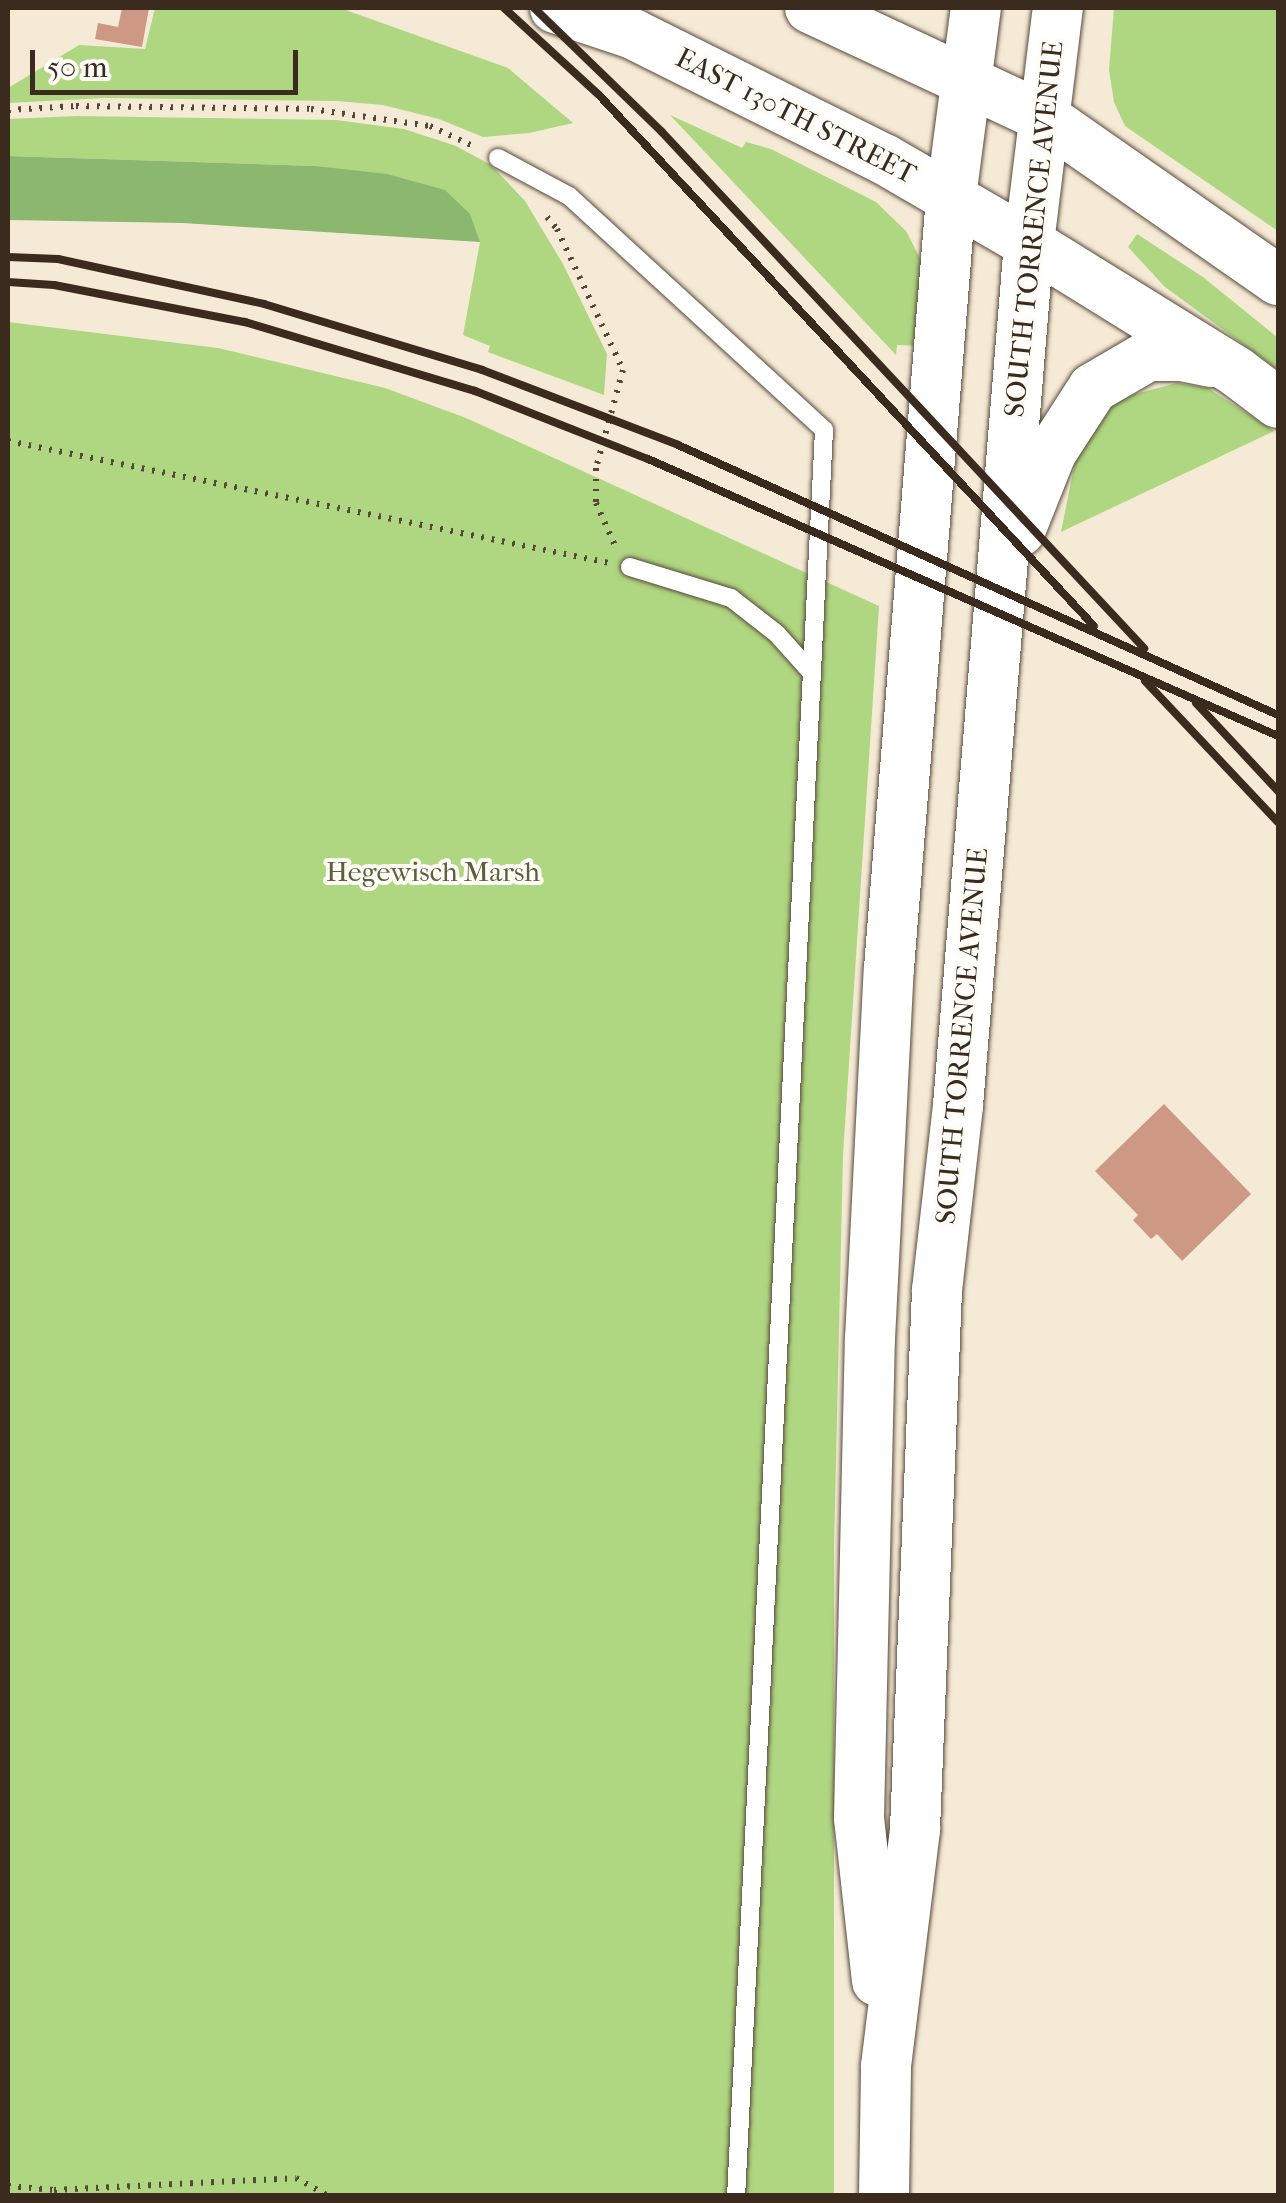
<!DOCTYPE html>
<html>
<head>
<meta charset="utf-8">
<style>
  body { margin:0 }
  #map { position:relative; width:1286px; height:2203px; overflow:hidden; background:#f5ead5; font-family:"IM FELL French Canon",serif }
  div>[style] { position:absolute }
  [style*='--x'] { left:calc(var(--x)*1px); top:calc(var(--y)*1px); width:calc(var(--w)*1px); rotate:calc(var(--a)*1deg) }
  .green>* { inset:0; background:#afd681 }
  .forest>* { inset:0; background:#8bb76f }
  .building>* { inset:0; background:#cd9884 }
  .path>* { height:6px; margin-top:-3px; transform-origin:0; background:repeating-linear-gradient(90deg,#574739 0 2.5px,transparent 0 10.5px) }
  .roads { filter:drop-shadow(0 0 2px #574739) drop-shadow(0 0 2px #574739) }
  .service>* { height:18px; margin:-9px; padding:0 9px; transform-origin:9px; border-radius:9px; background:#fff }
  .secondary>* { height:50px; margin:-25px; padding:0 25px; transform-origin:25px; border-radius:25px; background:#fff }
  .rail>* { height:8px; margin:-4px; padding:0 4px; transform-origin:4px; border-radius:4px; background:#3b2a1e }
  span { translate:-50% -50%; white-space:nowrap; text-align:center; line-height:1.15; -webkit-text-stroke:8px #fdfcf7; paint-order:stroke }
  .street-label { font-size:28px; color:#3b2a1e }
  .park-label { font-size:28px; color:#5e5e3c }
  .frame { position:absolute; inset:0; border:10px solid #3b2a1e; pointer-events:none }
  .scale { position:absolute; left:30px; top:50px; width:268px; height:45px; box-sizing:border-box; border:5px solid #3b2a1e; border-top:0; padding-left:12px; font-size:30px; line-height:35px; white-space:nowrap; color:#3b2a1e; -webkit-text-stroke:8px #fdfcf7; paint-order:stroke }
</style>
</head>
<body>
<div id="map">
  <div class="green">
    <i style="clip-path:polygon(155px 8px,340px 8px,508px 68px,573px 123px,529px 133px,483px 137px,439px 119px,383px 105px,337px 101px,104px 98px,8px 103px,8px 88px,79px 45px,145px 49px)"></i>
    <i style="clip-path:polygon(1114px 8px,1278px 8px,1278px 231px,1125px 126px,1114px 102px,1109px 70px)"></i>
    <i style="clip-path:polygon(670px 115px,742px 148px,746px 142px,771px 149px,876px 202px,906px 231px,925px 268px,922px 346px,897px 345px,896px 355px)"></i>
    <i style="clip-path:polygon(77px 116px,336px 120px,404px 129px,456px 146px,491px 165px,525px 201px,563px 264px,607px 354px,604px 395px,488px 352px,490px 346px,463px 335px,480px 242px,315px 166px,8px 156px,8px 119px)"></i>
    <i style="clip-path:polygon(1137px 234px,1203px 277px,1278px 338px,1278px 370px,1165px 287px,1128px 247px)"></i>
    <i style="clip-path:polygon(8px 322px,218px 348px,385px 388px,466px 418px,879px 606px,843px 1155px,834px 1547px,834px 2195px,8px 2196px)"></i>
    <i style="clip-path:polygon(1177px 383px,1208px 388px,1274px 431px,1061px 532px,1077px 452px,1095px 417px,1120px 398px)"></i>
  </div>
  <div class="forest">
    <i style="clip-path:polygon(8px 156px,315px 166px,387px 174px,445px 190px,470px 214px,480px 242px,183px 223px,8px 220px)"></i>
  </div>
  <div class="building">
    <i style="clip-path:polygon(122px 8px,149px 8px,142px 47px,95px 39px,98px 23px,118px 27px)"></i>
    <i style="clip-path:polygon(1164px 1104px,1251px 1194px,1182px 1261px,1157px 1234px,1151px 1239px,1133px 1220px,1138px 1215px,1095px 1171px)"></i>
  </div>
  <div class="path">
    <i style="--x:8;--y:110;--w:68;--a:-3.4"></i>
    <i style="--x:76;--y:106;--w:235;--a:0.7"></i>
    <i style="--x:311;--y:109;--w:120;--a:8.1"></i>
    <i style="--x:430;--y:126;--w:50;--a:25"></i>
    <i style="--x:547;--y:217;--w:16;--a:50"></i>
    <i style="--x:557;--y:229;--w:156;--a:64.9"></i>
    <i style="--x:623;--y:370;--w:102;--a:105.4"></i>
    <i style="--x:596;--y:468;--w:35;--a:90"></i>
    <i style="--x:596;--y:503;--w:49;--a:66"></i>
    <i style="--x:8;--y:441;--w:613;--a:11.47"></i>
    <i style="--x:8;--y:2186;--w:46;--a:5"></i>
    <i style="--x:54;--y:2190;--w:242;--a:-2.8"></i>
    <i style="--x:296;--y:2178;--w:38;--a:29"></i>
  </div>
  <div class="roads">
    <div class="service">
      <i style="--x:498;--y:158;--w:81;--a:28.2"></i>
      <i style="--x:569;--y:196;--w:346;--a:42.5"></i>
      <i style="--x:824;--y:430;--w:1768;--a:92.85"></i>
      <i style="--x:630;--y:567;--w:106;--a:17.1"></i>
      <i style="--x:731;--y:598;--w:58;--a:38"></i>
      <i style="--x:777;--y:634;--w:52;--a:48.1"></i>
    </div>
    <div class="secondary">
      <i style="--x:555;--y:8;--w:82;--a:18.4"></i>
      <i style="--x:633;--y:34;--w:280;--a:26.5"></i>
      <i style="--x:884;--y:159;--w:168;--a:30.1"></i>
      <i style="--x:1029;--y:243;--w:245;--a:31.8"></i>
      <i style="--x:1237;--y:372;--w:51;--a:37.1"></i>
      <i style="--x:810;--y:8;--w:258;--a:25"></i>
      <i style="--x:1044;--y:117;--w:285;--a:34.9"></i>
      <i style="--x:1020;--y:531;--w:84;--a:-68.3"></i>
      <i style="--x:1051;--y:453;--w:77;--a:-57.1"></i>
      <i style="--x:1093;--y:388;--w:64;--a:-30.2"></i>
      <i style="--x:1148;--y:356;--w:33;--a:0"></i>
      <i style="--x:1181;--y:356;--w:32;--a:11"></i>
      <i style="--x:877;--y:1981;--w:164;--a:-96.3"></i>
      <i style="--x:859;--y:1818;--w:479;--a:-88.7"></i>
      <i style="--x:870;--y:1339;--w:371;--a:-87.1"></i>
      <i style="--x:889;--y:968;--w:773;--a:-85.4"></i>
      <i style="--x:951;--y:197;--w:191;--a:-82.5"></i>
      <i style="--x:884;--y:2196;--w:130;--a:-89.1"></i>
      <i style="--x:886;--y:2066;--w:239;--a:-83"></i>
      <i style="--x:915;--y:1829;--w:539;--a:-87.66"></i>
      <i style="--x:937;--y:1290;--w:186;--a:-83.5"></i>
      <i style="--x:958;--y:1105;--w:865;--a:-85.29"></i>
      <i style="--x:1029;--y:243;--w:237;--a:-83"></i>
    </div>
  </div>
  <div class="rail">
    <i style="--x:504;--y:8;--w:127;--a:42.5"></i>
    <i style="--x:598;--y:94;--w:727;--a:47.01"></i>
    <i style="--x:534;--y:8;--w:177;--a:44.1"></i>
    <i style="--x:661;--y:131;--w:708;--a:46.95"></i>
    <i style="--x:8;--y:257;--w:50;--a:2.3"></i>
    <i style="--x:58;--y:259;--w:211;--a:12.3"></i>
    <i style="--x:264;--y:304;--w:228;--a:16.8"></i>
    <i style="--x:482;--y:370;--w:210;--a:20.9"></i>
    <i style="--x:678;--y:445;--w:658;--a:24.23"></i>
    <i style="--x:8;--y:282;--w:46;--a:3.7"></i>
    <i style="--x:54;--y:285;--w:195;--a:11"></i>
    <i style="--x:245;--y:322;--w:240;--a:16.7"></i>
    <i style="--x:475;--y:391;--w:186;--a:21.5"></i>
    <i style="--x:648;--y:459;--w:688;--a:23.73"></i>
    <i style="--x:1145;--y:681;--w:194;--a:46.7"></i>
    <i style="--x:1196;--y:703;--w:120;--a:47"></i>
  </div>
  <div class="street-label">
    <span style="left:796px;top:116px;rotate:27deg">EAST 130TH STREET</span>
    <span style="left:1034px;top:229px;rotate:-84deg">SOUTH TORRENCE AVENUE</span>
    <span style="left:962px;top:1036px;rotate:-85deg">SOUTH TORRENCE AVENUE</span>
  </div>
  <div class="park-label">
    <span style="left:433px;top:872px">Hegewisch Marsh</span>
  </div>
  <div class="frame"></div>
  <div class="scale">50 m</div>
</div>
</body>
</html>
